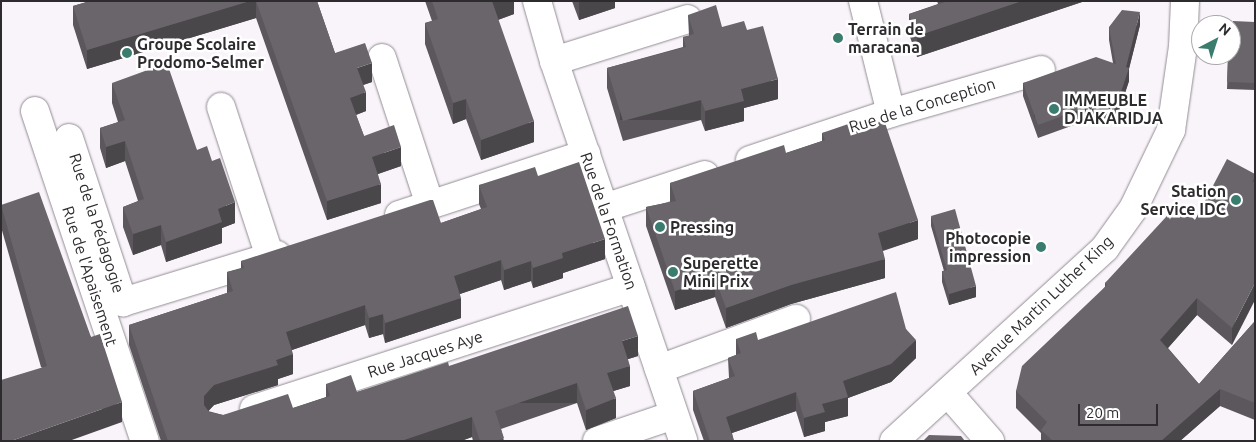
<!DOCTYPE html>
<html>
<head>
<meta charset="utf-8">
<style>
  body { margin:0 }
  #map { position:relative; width:1256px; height:442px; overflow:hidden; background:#f9f3fa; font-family:Ubuntu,sans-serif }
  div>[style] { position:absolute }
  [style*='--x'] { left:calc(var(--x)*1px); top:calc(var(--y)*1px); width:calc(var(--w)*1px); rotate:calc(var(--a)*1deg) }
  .roads { filter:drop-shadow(0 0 1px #928d93) drop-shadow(0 0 1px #928d93) }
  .minor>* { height:28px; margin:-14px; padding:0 14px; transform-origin:14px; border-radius:14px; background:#fff }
  .wall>* { inset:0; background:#5b575c }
  .shaded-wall>* { inset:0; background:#4a474b; transform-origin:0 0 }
  .building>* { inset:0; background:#6a656b }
  .dots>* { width:14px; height:14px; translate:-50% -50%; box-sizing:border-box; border:2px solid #fff; border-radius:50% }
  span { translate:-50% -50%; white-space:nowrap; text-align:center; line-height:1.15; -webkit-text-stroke:5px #fff; paint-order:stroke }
  .poi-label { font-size:16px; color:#2d2b2e; font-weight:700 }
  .left { translate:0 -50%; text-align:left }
  .right { translate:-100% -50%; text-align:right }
  .street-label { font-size:16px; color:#2d2b2e }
  .frame { position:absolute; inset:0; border:2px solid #2d2b2e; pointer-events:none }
  .north { position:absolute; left:1191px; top:15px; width:50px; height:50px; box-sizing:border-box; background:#fff; border:1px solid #abaaab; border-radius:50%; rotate:40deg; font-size:14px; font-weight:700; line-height:20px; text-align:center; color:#2d2b2e }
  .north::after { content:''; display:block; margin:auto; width:18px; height:22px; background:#3a7d6f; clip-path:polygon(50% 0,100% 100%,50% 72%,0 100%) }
  .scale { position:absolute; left:1078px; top:404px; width:80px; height:22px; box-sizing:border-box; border:2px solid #2d2b2e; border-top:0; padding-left:6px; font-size:15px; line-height:18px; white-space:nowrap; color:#2d2b2e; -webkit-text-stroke:4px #fff; paint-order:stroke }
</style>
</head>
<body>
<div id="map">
  <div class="roads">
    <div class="minor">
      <i style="--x:537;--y:1;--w:62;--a:74.2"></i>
      <i style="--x:554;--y:61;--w:401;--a:71.2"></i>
      <i style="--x:863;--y:1;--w:115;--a:76"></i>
      <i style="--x:382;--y:58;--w:155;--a:71.9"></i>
      <i style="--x:554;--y:61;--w:140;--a:-17.4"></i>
      <i style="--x:221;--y:107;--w:158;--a:71.9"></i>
      <i style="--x:35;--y:111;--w:348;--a:71.6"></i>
      <i style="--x:69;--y:138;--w:173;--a:71.8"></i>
      <i style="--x:123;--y:302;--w:161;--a:-17"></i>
      <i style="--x:750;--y:160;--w:149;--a:-18.4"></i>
      <i style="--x:891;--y:113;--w:156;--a:-16"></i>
      <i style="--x:604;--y:208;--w:106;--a:-18.1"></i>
      <i style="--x:399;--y:215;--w:197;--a:-18.1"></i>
      <i style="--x:659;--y:369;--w:146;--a:-20.1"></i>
      <i style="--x:948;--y:393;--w:64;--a:48.8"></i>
      <i style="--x:254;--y:409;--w:396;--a:-17.9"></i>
      <i style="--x:597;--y:441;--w:81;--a:-18.7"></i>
      <i style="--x:894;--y:441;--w:286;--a:-42.4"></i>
      <i style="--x:1105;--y:248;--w:48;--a:-54.3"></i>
      <i style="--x:1133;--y:209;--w:88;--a:-64.3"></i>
      <i style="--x:1171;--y:130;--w:84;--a:-81.8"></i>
      <i style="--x:1183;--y:47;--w:46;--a:-87.5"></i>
    </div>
  </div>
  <div class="wall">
    <i style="clip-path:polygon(90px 1px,317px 1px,335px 53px,372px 82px,363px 85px,366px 111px,356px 115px,364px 136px,401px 166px,378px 174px,381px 203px,327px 220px,256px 18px,87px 69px,73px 25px,73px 6px)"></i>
    <i style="clip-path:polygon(425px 1px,514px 1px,514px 14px,498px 20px,534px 142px,481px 160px,466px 119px,453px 124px,425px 44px,425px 23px,432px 21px)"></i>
    <i style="clip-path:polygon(572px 1px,615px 1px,615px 8px,579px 20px)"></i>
    <i style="clip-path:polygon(937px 1px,1085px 1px,917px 57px,909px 34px,909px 14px,938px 4px)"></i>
    <i style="clip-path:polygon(688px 15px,722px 27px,747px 30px,778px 99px,744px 108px,744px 121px,705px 131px,701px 120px,623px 141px,607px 88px,607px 68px,683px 47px,683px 37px,689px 36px)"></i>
    <i style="clip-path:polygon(1255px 22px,1255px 90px,1227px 89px,1228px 58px,1232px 59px)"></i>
    <i style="clip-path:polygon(1140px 25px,1129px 68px,1129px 81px,1115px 123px,1096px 117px,1038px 138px,1023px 96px,1023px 83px,1113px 63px,1109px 40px,1109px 27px)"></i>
    <i style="clip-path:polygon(112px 83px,197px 150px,235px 223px,222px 228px,222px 243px,166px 262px,161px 245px,133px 255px,123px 227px,123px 207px,138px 201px,125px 161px,106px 168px,100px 148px,100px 128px,118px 122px,112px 103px)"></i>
    <i style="clip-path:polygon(863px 127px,918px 239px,883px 251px,885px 278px,791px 304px,726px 328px,715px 297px,675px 310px,646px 226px,646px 207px,670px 202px,670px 183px,786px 153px,822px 141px,822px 133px)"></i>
    <i style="clip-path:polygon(1255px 174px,1232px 345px,1197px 315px,1168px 348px,1199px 384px,1255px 321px,1255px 420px,1220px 406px,1180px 441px,1041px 441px,1041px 433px,1016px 408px,1016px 391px,1105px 287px,1105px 283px,1195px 220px)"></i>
    <i style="clip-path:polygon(538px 176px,605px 259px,563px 273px,563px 278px,533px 288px,531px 281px,504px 290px,501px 280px,460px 294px,461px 318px,385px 343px,383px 334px,369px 338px,365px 325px,292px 350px,293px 374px,278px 379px,278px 385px,214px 405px,208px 411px,223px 415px,293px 408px,326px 397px,326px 384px,357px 392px,449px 366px,638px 356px,628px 359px,630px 386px,613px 391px,616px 418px,586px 430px,577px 403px,501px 429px,504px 441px,473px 441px,472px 437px,461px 441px,161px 441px,129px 345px,129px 325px,227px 293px,227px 272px,241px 268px,241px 261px,441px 223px,481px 209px,479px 204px,479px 185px)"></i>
    <i style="clip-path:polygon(1px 205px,91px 337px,122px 422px,41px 367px,1px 227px)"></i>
    <i style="clip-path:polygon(931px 216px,976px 297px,949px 305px,942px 282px,942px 271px,944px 271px,931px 226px)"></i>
    <i style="clip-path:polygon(906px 329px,916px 358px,891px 382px,848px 398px,848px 416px,825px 422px,825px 431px,804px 437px,796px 411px,732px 433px,734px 441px,704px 441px,693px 410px,693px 391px,729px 378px,728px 358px,736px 355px,736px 339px,758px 340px)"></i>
  </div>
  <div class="shaded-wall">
    <i style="clip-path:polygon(250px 1px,256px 1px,256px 18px,87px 69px,87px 50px)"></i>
    <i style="clip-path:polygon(492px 1px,514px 1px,514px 14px,492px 22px)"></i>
    <i style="clip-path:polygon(579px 1px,615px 1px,615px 8px,579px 20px)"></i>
    <i style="clip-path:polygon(1022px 1px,1085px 1px,917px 57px,917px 36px)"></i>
    <i style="clip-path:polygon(1140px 12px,1140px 25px,1129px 69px,1129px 68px,1129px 81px,1115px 123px,1115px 110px)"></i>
    <i style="clip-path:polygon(372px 63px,372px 82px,357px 87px,357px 68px)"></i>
    <i style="clip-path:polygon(778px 79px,778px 99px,744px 108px,744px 121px,705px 131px,705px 111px,741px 89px)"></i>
    <i style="clip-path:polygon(366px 92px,366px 111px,350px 117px,350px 98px)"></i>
    <i style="clip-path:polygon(466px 99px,466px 119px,453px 124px,453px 103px)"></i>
    <i style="left:701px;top:100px;width:20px;height:81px;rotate:90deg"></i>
    <i style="left:1096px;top:104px;width:13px;height:62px;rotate:90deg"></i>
    <i style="clip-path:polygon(534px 121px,534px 142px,481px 160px,481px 140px)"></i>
    <i style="clip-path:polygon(125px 141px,125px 161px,106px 168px,106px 147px)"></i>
    <i style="clip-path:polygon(401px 147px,401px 166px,372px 176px,372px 157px)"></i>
    <i style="clip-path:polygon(381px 184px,381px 203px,327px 220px,327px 201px)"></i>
    <i style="clip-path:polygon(235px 202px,235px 223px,222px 228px,222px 243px,166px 262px,166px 242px,218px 209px)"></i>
    <i style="clip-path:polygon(918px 220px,918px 239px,878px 252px,878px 233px)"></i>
    <i style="clip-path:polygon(161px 225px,161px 245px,133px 255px,133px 234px)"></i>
    <i style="clip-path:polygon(605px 239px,605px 259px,563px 273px,563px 278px,533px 288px,533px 268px,562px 253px)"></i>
    <i style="clip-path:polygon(885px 259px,885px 278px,791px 304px,726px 328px,726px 308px,791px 285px)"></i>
    <i style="clip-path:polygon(501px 260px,501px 280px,454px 296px,454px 276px)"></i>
    <i style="clip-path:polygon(531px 261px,531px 281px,504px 290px,504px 270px)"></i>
    <i style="clip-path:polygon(715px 278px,715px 297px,675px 310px,675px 291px)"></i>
    <i style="clip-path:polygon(1255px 283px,1255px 300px,1232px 345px,1232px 328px)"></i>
    <i style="clip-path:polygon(976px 286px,976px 297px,949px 305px,949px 294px)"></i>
    <i style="clip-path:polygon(461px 298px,461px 318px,385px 343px,385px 323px)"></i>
    <i style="clip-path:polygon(1197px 298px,1197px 315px,1160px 357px,1160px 340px)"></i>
    <i style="clip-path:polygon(365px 305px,365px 325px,286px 352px,286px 332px)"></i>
    <i style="clip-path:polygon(383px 314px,383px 334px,369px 338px,369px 318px)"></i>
    <i style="clip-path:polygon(638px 336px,638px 356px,622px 361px,622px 341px)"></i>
    <i style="clip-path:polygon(916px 340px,916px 358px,891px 382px,848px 398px,848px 416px,825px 422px,825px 431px,804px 437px,804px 418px,822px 404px,843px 381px)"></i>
    <i style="clip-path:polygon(293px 354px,293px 374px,278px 379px,278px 385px,214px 405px,204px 416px,204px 396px,214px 385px,276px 360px)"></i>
    <i style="clip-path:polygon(630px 366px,630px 386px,607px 393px,607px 373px)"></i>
    <i style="left:577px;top:383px;width:20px;height:87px;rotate:90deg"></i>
    <i style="clip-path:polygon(1220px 389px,1220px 406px,1180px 441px,1161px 441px)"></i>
    <i style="clip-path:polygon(796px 392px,796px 411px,726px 435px,726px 417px)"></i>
    <i style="clip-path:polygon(616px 398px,616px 418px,586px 430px,586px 410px)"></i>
    <i style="clip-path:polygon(122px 402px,122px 422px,69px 441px,11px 441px)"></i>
    <i style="clip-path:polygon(472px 417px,472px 437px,461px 441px,401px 441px)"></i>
  </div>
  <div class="building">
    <i style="clip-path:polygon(90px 1px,250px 1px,87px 50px,73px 6px)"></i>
    <i style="clip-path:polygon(256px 1px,317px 1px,335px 53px,365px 43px,372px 63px,357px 68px,366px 92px,350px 98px,364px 136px,394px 125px,401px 147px,372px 157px,381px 184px,327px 201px)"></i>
    <i style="clip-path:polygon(432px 1px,492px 1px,534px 121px,481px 140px,466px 99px,453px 103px,425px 23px,438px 19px)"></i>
    <i style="clip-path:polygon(944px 1px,1022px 1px,917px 36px,909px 14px,945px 2px)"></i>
    <i style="clip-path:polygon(716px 5px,722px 27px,744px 21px,747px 30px,763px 26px,778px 79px,741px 89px,744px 101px,705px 111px,701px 100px,623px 121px,607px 68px,686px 47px,683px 37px,694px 34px,688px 15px)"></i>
    <i style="clip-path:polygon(1122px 10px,1140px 12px,1126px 67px,1129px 68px,1115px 110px,1096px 104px,1038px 125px,1023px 83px,1096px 57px,1116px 64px,1109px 27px)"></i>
    <i style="clip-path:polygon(1233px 21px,1255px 22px,1255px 83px,1227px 82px,1228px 58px,1232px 59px)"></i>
    <i style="clip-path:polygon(167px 63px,197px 150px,207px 146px,212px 161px,220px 158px,235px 202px,218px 209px,222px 222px,166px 242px,161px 225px,133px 234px,123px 207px,144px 199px,125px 141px,106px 147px,100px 128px,125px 120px,112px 83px)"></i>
    <i style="clip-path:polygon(860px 120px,863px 127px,884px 120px,918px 220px,878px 233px,885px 259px,791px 285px,726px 308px,715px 278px,675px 291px,646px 207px,676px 201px,670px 183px,784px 145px,786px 153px,825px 140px,822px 133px)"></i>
    <i style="clip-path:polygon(1227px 159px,1255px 174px,1255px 178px,1252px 182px,1255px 184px,1255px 283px,1232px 328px,1197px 298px,1160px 340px,1199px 384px,1255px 321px,1255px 403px,1220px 389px,1161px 441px,1053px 441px,1041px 430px,1047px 422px,1016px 391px,1022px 366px,1107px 285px,1105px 283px,1178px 204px,1195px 220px)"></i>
    <i style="clip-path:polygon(579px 162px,605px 239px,562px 253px,563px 258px,533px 268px,531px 261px,504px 270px,501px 260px,454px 276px,461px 298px,385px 323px,383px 314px,369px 318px,365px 305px,286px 332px,293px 354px,276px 360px,278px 365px,214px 385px,204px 396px,204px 405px,209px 412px,223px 415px,288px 394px,293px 408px,330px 396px,326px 384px,351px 375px,357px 392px,448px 362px,449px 366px,628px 306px,638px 336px,622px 341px,630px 366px,607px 373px,616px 398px,586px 410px,577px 383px,495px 411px,504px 438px,496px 441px,480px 441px,472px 417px,401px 441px,168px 441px,129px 325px,233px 291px,227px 272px,244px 268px,241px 261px,430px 200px,433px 200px,441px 223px,487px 207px,479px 185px,535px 167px,538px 176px)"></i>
    <i style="clip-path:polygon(39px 192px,91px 337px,100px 334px,122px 402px,11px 441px,1px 441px,1px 380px,47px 366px,1px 205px)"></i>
    <i style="clip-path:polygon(955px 209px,976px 286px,949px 294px,942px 271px,947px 270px,931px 216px)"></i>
    <i style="clip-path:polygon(896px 292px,906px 329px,916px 340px,891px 364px,843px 381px,848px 397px,822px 404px,825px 412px,804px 418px,796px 392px,726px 417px,734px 441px,710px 441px,693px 391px,735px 376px,728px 358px,741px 353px,736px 339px,756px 332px,758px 340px)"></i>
    <i style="clip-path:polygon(929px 435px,961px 436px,965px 441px,923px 441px)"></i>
  </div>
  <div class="dots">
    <i style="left:838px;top:38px;background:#3a7d6f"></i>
    <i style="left:127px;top:53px;background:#3a7d6f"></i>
    <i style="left:1054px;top:109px;background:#3a7d6f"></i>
    <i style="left:1236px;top:200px;background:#3a7d6f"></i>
    <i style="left:660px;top:227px;background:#3a7d6f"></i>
    <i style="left:1041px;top:247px;background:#3a7d6f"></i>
    <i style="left:673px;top:272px;background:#3a7d6f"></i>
  </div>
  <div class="poi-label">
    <span class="left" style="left:848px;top:38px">Terrain de<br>maracana</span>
    <span class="left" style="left:137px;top:53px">Groupe Scolaire<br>Prodomo-Selmer</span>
    <span class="left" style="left:1064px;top:109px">IMMEUBLE<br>DJAKARIDJA</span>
    <span class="right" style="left:1226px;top:200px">Station<br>Service IDC</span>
    <span class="left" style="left:670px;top:227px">Pressing</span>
    <span class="right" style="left:1031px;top:247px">Photocopie<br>impression</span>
    <span class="left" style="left:683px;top:272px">Superette<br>Mini Prix</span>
  </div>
  <div class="street-label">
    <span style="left:922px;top:105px;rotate:-17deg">Rue de la Conception</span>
    <span style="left:609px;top:221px;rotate:71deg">Rue de la Formation</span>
    <span style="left:97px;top:223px;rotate:72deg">Rue de la Pédagogie</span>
    <span style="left:90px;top:276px;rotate:72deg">Rue de l'Apaisement</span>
    <span style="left:1041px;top:305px;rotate:-44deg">Avenue Martin Luther King</span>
    <span style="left:425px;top:354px;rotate:-18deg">Rue Jacques Aye</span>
  </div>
  <div class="frame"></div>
  <div class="north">N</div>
  <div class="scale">20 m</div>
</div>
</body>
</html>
